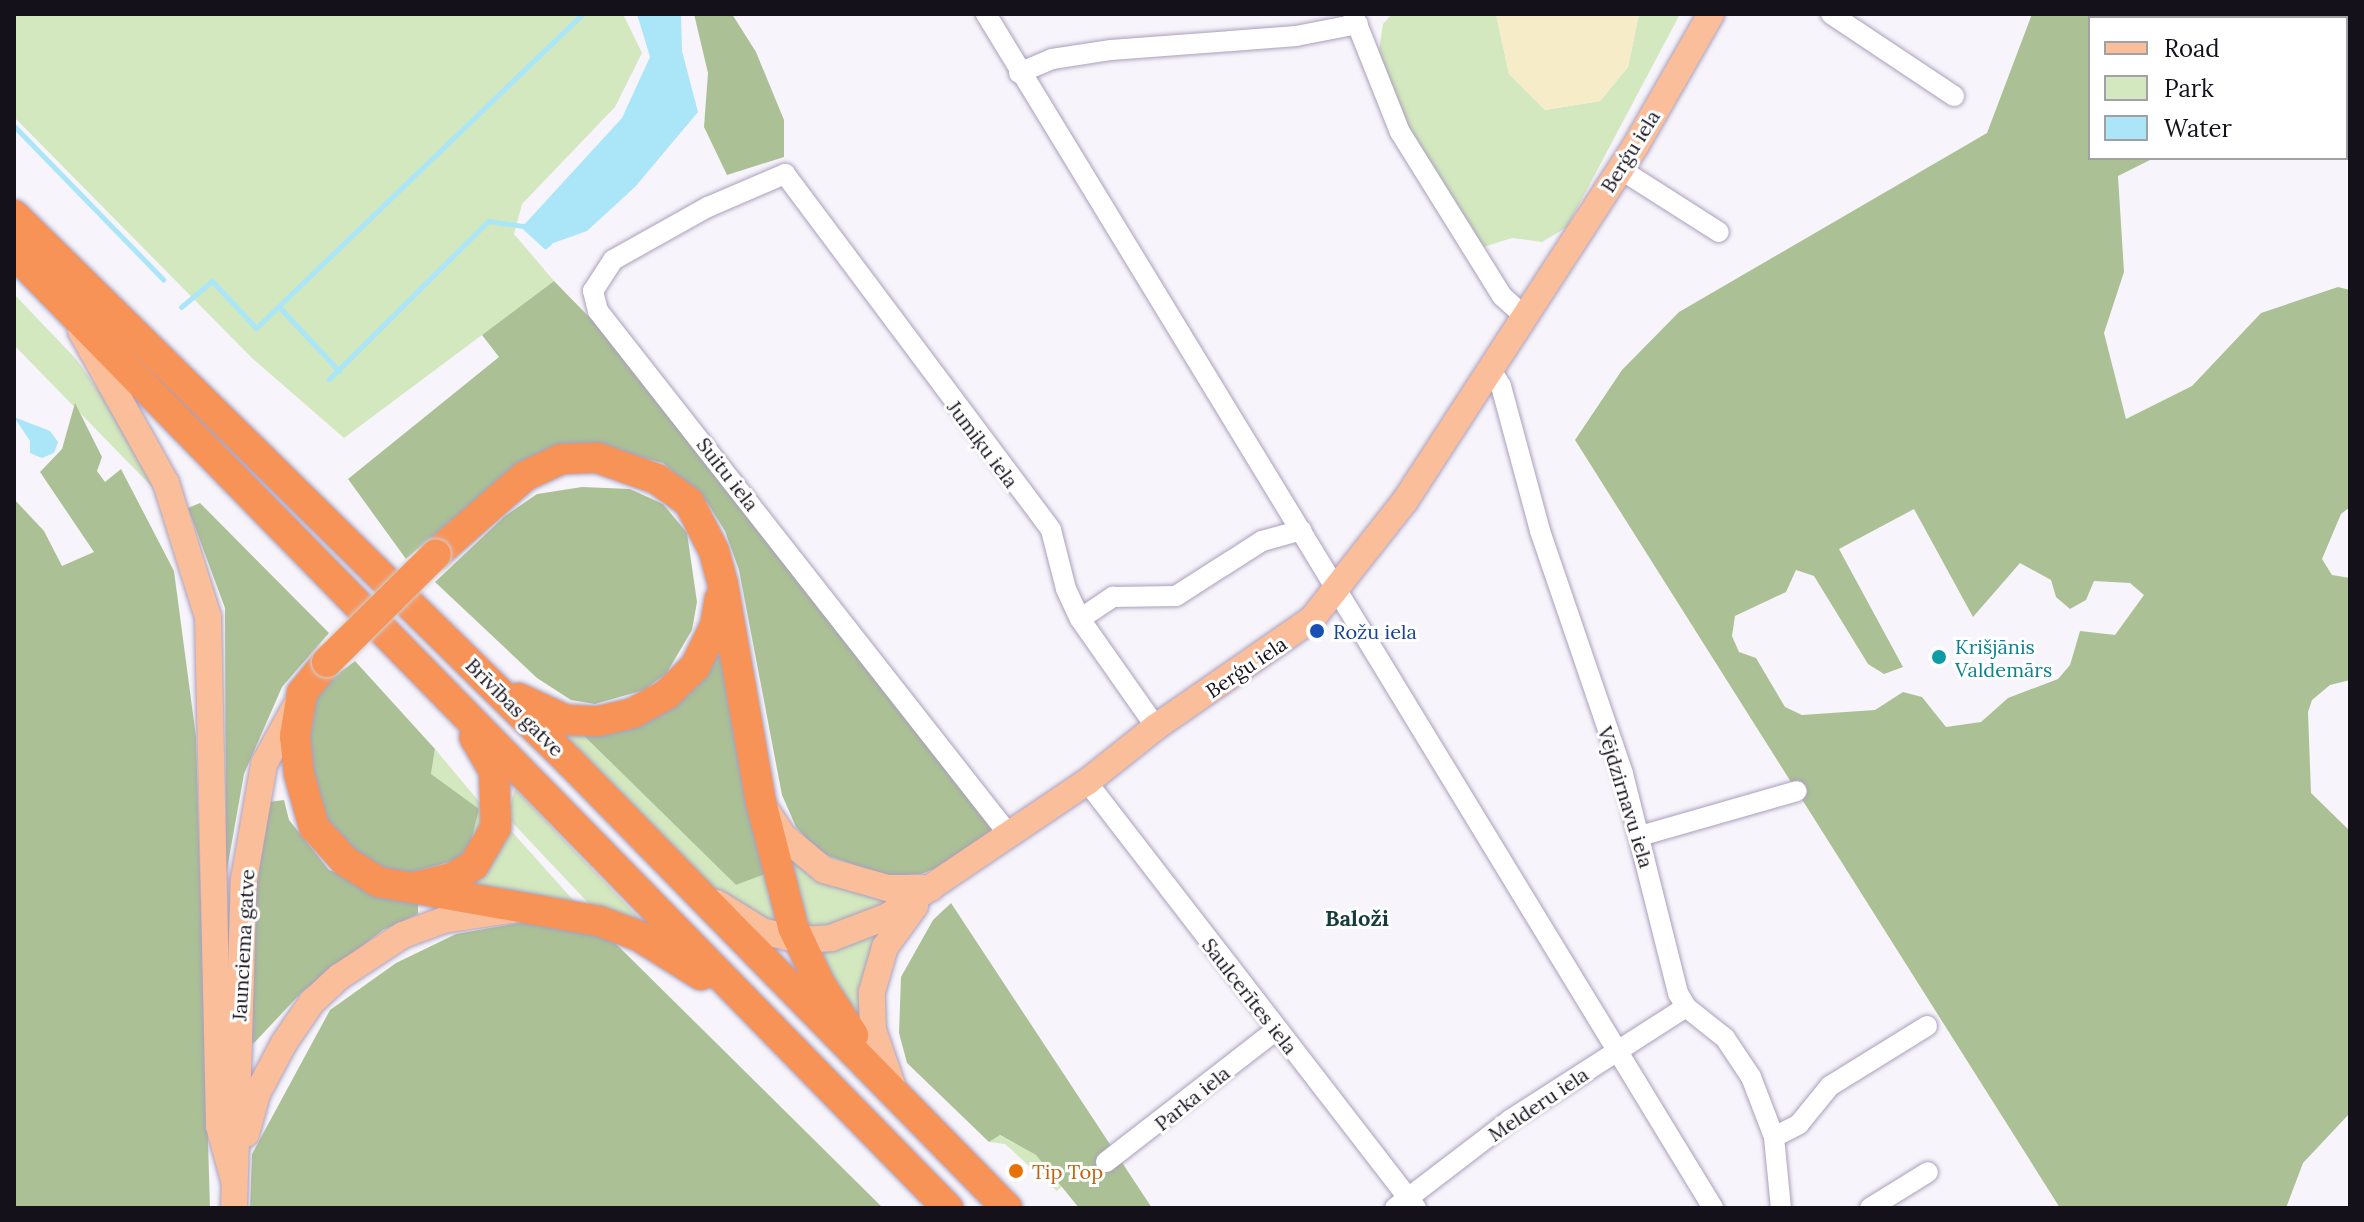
<!DOCTYPE html>
<html>
<head>
<meta charset="utf-8">
<style>
  body { margin:0 }
  #map { position:relative; width:2364px; height:1222px; overflow:hidden; background:#f7f5fb; font-family:Lora,serif }
  div>[style] { position:absolute }
  [style*='--x'] { left:calc(var(--x)*1px); top:calc(var(--y)*1px); width:calc(var(--w)*1px); rotate:calc(var(--a)*1deg) }
  .green>* { inset:0; background:#d3e8be }
  .forest>* { inset:0; background:#abc195 }
  .sand>* { inset:0; background:#f6ecc7 }
  .water>* { inset:0; background:#aae5f8 }
  .stream>* { height:5px; margin:-2.5px; padding:0 2.5px; transform-origin:2.5px; border-radius:2.5px; background:#aae5f8 }
  .roads { filter:drop-shadow(0 0 2px #aa9fbc) drop-shadow(0 0 2px #aa9fbc) }
  .minor>* { height:20px; margin:-10px; padding:0 10px; transform-origin:10px; border-radius:10px; background:#fff }
  .major>* { height:26px; margin:-13px; padding:0 13px; transform-origin:13px; border-radius:13px; background:#fbbe9b }
  .highway>* { height:30px; margin:-15px; padding:0 15px; transform-origin:15px; border-radius:15px; background:#f89358 }
  .bridges { filter:drop-shadow(0 0 2px #d0cfd1) drop-shadow(0 0 2px #d0cfd1) }
  .highway-bridge>* { height:30px; margin:-15px; padding:0 15px; transform-origin:15px; border-radius:15px; background:#f89358 }
  .dots>* { width:22px; height:22px; translate:-50% -50%; box-sizing:border-box; border:4px solid #fff; border-radius:50% }
  span { translate:-50% -50%; white-space:nowrap; text-align:center; line-height:1.15; -webkit-text-stroke:6px #fff; paint-order:stroke }
  .street-label { font-size:20px; color:#15111b }
  .transit-label { font-size:20px; color:#164399 }
  .left { translate:0 -50%; text-align:left }
  .culture-label { font-size:20px; color:#0d838f }
  .food-label { font-size:20px; color:#c56008 }
  .neighbourhood-label { font-size:22px; color:#173a3c; font-weight:700 }
  .frame { position:absolute; inset:0; border:16px solid #15111b; pointer-events:none }
  .legend { position:absolute; left:2088px; top:16px; width:260px; height:144px; box-sizing:border-box; background:#fff; border:2px solid #a1a0a4; margin:0; padding:10px 14px; list-style:none; font-size:24px; color:#15111b }
  .legend li { display:flex; align-items:center; gap:16px; height:40px }
  .legend b { width:40px; border:2px solid #a1a0a4 }
</style>
</head>
<body>
<div id="map">
  <div class="green">
    <i style="clip-path:polygon(14px 14px,623px 14px,642px 53px,615px 107px,522px 204px,514px 234px,554px 281px,344px 438px,252px 358px,14px 117px)"></i>
    <i style="clip-path:polygon(1392px 14px,1496px 14px,1509px 74px,1545px 110px,1600px 101px,1628px 67px,1639px 14px,1680px 14px,1567px 227px,1542px 242px,1512px 238px,1480px 248px,1394px 105px,1378px 56px,1383px 24px)"></i>
    <i style="clip-path:polygon(14px 294px,76px 359px,108px 404px,155px 490px,14px 345px)"></i>
    <i style="clip-path:polygon(558px 732px,580px 732px,736px 885px,768px 873px,784px 928px,729px 900px,668px 848px)"></i>
    <i style="clip-path:polygon(435px 749px,487px 811px,467px 857px,431px 774px)"></i>
    <i style="clip-path:polygon(515px 789px,643px 922px,595px 910px,507px 817px)"></i>
    <i style="clip-path:polygon(506px 825px,582px 910px,449px 888px)"></i>
    <i style="clip-path:polygon(778px 844px,888px 897px,888px 907px,803px 933px)"></i>
    <i style="clip-path:polygon(877px 930px,884px 935px,865px 1015px,856px 1029px,808px 948px)"></i>
    <i style="clip-path:polygon(999px 1135px,1036px 1155px,1063px 1185px,1057px 1191px,1005px 1144px,989px 1142px)"></i>
  </div>
  <div class="forest">
    <i style="clip-path:polygon(694px 14px,732px 14px,756px 52px,784px 120px,784px 157px,727px 175px,704px 127px,708px 73px)"></i>
    <i style="clip-path:polygon(evenodd,2032px 14px,2350px 14px,2346px 107px,2346px 18px,2090px 18px,2090px 158px,2154px 158px,2118px 176px,2124px 272px,2104px 333px,2126px 419px,2192px 386px,2261px 313px,2338px 287px,2350px 290px,2350px 507px,2341px 514px,2322px 559px,2332px 575px,2350px 578px,2350px 680px,2330px 685px,2312px 700px,2308px 712px,2311px 793px,2350px 831px,2350px 1113px,2303px 1163px,2286px 1208px,2060px 1208px,1575px 440px,1622px 370px,1679px 312px,1987px 133px,2032px 14px,1914px 509px,1973px 617px,2020px 563px,2051px 580px,2056px 597px,2070px 609px,2086px 600px,2094px 581px,2130px 583px,2144px 595px,2115px 635px,2080px 631px,2070px 665px,2058px 679px,2008px 698px,1981px 722px,1946px 727px,1922px 697px,1903px 692px,1875px 710px,1802px 715px,1785px 707px,1756px 658px,1739px 652px,1732px 636px,1735px 616px,1786px 592px,1796px 570px,1814px 576px,1868px 664px,1884px 674px,1903px 667px,1839px 549px,1914px 509px)"></i>
    <i style="clip-path:polygon(554px 281px,593px 321px,1000px 828px,948px 864px,921px 874px,887px 876px,820px 853px,796px 827px,782px 795px,739px 570px,725px 531px,706px 501px,663px 463px,627px 454px,514px 468px,406px 559px,348px 479px,499px 357px,482px 335px)"></i>
    <i style="clip-path:polygon(75px 403px,102px 457px,97px 471px,105px 482px,121px 469px,174px 571px,196px 737px,210px 1208px,14px 1208px,14px 499px,44px 531px,62px 566px,94px 552px,40px 472px,62px 449px)"></i>
    <i style="clip-path:polygon(582px 487px,630px 489px,663px 504px,687px 533px,697px 602px,692px 630px,666px 674px,644px 690px,595px 704px,571px 700px,537px 678px,435px 582px,505px 516px,537px 494px)"></i>
    <i style="clip-path:polygon(200px 503px,329px 633px,282px 687px,244px 774px,226px 875px,225px 608px,188px 508px)"></i>
    <i style="clip-path:polygon(713px 656px,723px 656px,768px 873px,736px 885px,580px 732px)"></i>
    <i style="clip-path:polygon(355px 661px,435px 749px,431px 774px,479px 809px,467px 857px,402px 875px,363px 861px,325px 823px,305px 748px,316px 690px)"></i>
    <i style="clip-path:polygon(284px 800px,289px 820px,329px 870px,418px 901px,418px 914px,383px 930px,302px 992px,253px 1044px,247px 1030px,246px 949px,269px 802px)"></i>
    <i style="clip-path:polygon(951px 903px,1152px 1208px,1079px 1208px,1036px 1155px,1000px 1135px,989px 1142px,907px 1063px,899px 1033px,901px 977px,933px 920px)"></i>
    <i style="clip-path:polygon(530px 921px,609px 937px,883px 1208px,250px 1208px,252px 1154px,330px 1010px,396px 963px,456px 934px)"></i>
  </div>
  <div class="sand">
    <i style="clip-path:polygon(1496px 14px,1639px 14px,1628px 67px,1600px 101px,1545px 110px,1509px 74px)"></i>
  </div>
  <div class="water">
    <i style="clip-path:polygon(637px 14px,681px 14px,682px 51px,698px 112px,635px 187px,587px 231px,545px 246px,523px 226px,622px 118px,650px 57px)"></i>
    <i style="clip-path:polygon(14px 417px,50px 431px,58px 442px,54px 453px,42px 458px,30px 453px,30px 441px)"></i>
  </div>
  <div class="stream">
    <i style="--x:14;--y:126;--w:214;--a:45.8"></i>
    <i style="--x:181;--y:307;--w:40;--a:-40"></i>
    <i style="--x:212;--y:281;--w:64;--a:46.9"></i>
    <i style="--x:256;--y:328;--w:453;--a:-43.9"></i>
    <i style="--x:281;--y:309;--w:85;--a:46.9"></i>
    <i style="--x:329;--y:379;--w:224;--a:-44.8"></i>
    <i style="--x:488;--y:221;--w:35;--a:8"></i>
    <i style="--x:523;--y:226;--w:30;--a:42"></i>
    <i style="--x:545;--y:246;--w:5;--a:-37"></i>
  </div>
  <div class="roads">
    <div class="minor">
      <i style="--x:986;--y:14;--w:1398;--a:58.66"></i>
      <i style="--x:1353;--y:14;--w:127;--a:68.3"></i>
      <i style="--x:1400;--y:132;--w:193;--a:58.1"></i>
      <i style="--x:1502;--y:296;--w:30;--a:42"></i>
      <i style="--x:1831;--y:14;--w:148;--a:33.7"></i>
      <i style="--x:1019;--y:73;--w:36;--a:-23"></i>
      <i style="--x:1052;--y:59;--w:60;--a:-8.7"></i>
      <i style="--x:1111;--y:50;--w:186;--a:-4.3"></i>
      <i style="--x:1296;--y:36;--w:63;--a:-11"></i>
      <i style="--x:1620;--y:169;--w:117;--a:32.5"></i>
      <i style="--x:1490;--y:368;--w:21;--a:59"></i>
      <i style="--x:1501;--y:386;--w:150;--a:74.9"></i>
      <i style="--x:1540;--y:531;--w:257;--a:71.1"></i>
      <i style="--x:1623;--y:774;--w:226;--a:75.9"></i>
      <i style="--x:1678;--y:993;--w:16;--a:60"></i>
      <i style="--x:1686;--y:1007;--w:50;--a:38.5"></i>
      <i style="--x:1725;--y:1038;--w:47;--a:56.3"></i>
      <i style="--x:1751;--y:1077;--w:64;--a:69"></i>
      <i style="--x:1774;--y:1137;--w:71;--a:84.4"></i>
      <i style="--x:1080;--y:619;--w:40;--a:-34"></i>
      <i style="--x:1113;--y:597;--w:63;--a:-0.9"></i>
      <i style="--x:1176;--y:596;--w:102;--a:-32.6"></i>
      <i style="--x:1262;--y:541;--w:41;--a:-15.4"></i>
      <i style="--x:1087;--y:782;--w:538;--a:52.32"></i>
      <i style="--x:1010;--y:836;--w:667;--a:-128.12"></i>
      <i style="--x:598;--y:311;--w:21;--a:-104"></i>
      <i style="--x:593;--y:291;--w:37;--a:-57"></i>
      <i style="--x:613;--y:260;--w:109;--a:-29.2"></i>
      <i style="--x:708;--y:207;--w:84;--a:-23.2"></i>
      <i style="--x:785;--y:174;--w:444;--a:53.2"></i>
      <i style="--x:1051;--y:530;--w:61;--a:75.7"></i>
      <i style="--x:1066;--y:589;--w:33;--a:65"></i>
      <i style="--x:1080;--y:619;--w:132;--a:54.9"></i>
      <i style="--x:1640;--y:836;--w:163;--a:-16"></i>
      <i style="--x:1774;--y:1137;--w:28;--a:-27"></i>
      <i style="--x:1799;--y:1124;--w:49;--a:-50.8"></i>
      <i style="--x:1830;--y:1086;--w:114;--a:-31.7"></i>
      <i style="--x:1106;--y:1162;--w:215;--a:-37.8"></i>
      <i style="--x:1395;--y:1208;--w:145;--a:-37.4"></i>
      <i style="--x:1510;--y:1120;--w:209;--a:-32.7"></i>
      <i style="--x:1870;--y:1208;--w:68;--a:-31.8"></i>
    </div>
    <div class="major">
      <i style="--x:81;--y:331;--w:174;--a:60.8"></i>
      <i style="--x:166;--y:483;--w:140;--a:72.6"></i>
      <i style="--x:208;--y:617;--w:509;--a:88.76"></i>
      <i style="--x:219;--y:1126;--w:56;--a:74.5"></i>
      <i style="--x:767;--y:812;--w:29;--a:56"></i>
      <i style="--x:783;--y:836;--w:53;--a:39.7"></i>
      <i style="--x:824;--y:870;--w:66;--a:15.9"></i>
      <i style="--x:887;--y:888;--w:44;--a:0"></i>
      <i style="--x:717;--y:903;--w:53;--a:31.9"></i>
      <i style="--x:762;--y:931;--w:37;--a:14"></i>
      <i style="--x:798;--y:940;--w:33;--a:-3"></i>
      <i style="--x:831;--y:938;--w:61;--a:-21.1"></i>
      <i style="--x:888;--y:916;--w:240;--a:-34"></i>
      <i style="--x:1087;--y:782;--w:88;--a:-38.6"></i>
      <i style="--x:1156;--y:727;--w:190;--a:-34.7"></i>
      <i style="--x:1312;--y:619;--w:150;--a:-51.8"></i>
      <i style="--x:1405;--y:501;--w:424;--a:-57"></i>
      <i style="--x:1636;--y:145;--w:151;--a:-60.2"></i>
      <i style="--x:894;--y:1091;--w:65;--a:-109"></i>
      <i style="--x:873;--y:1030;--w:38;--a:-92"></i>
      <i style="--x:872;--y:992;--w:47;--a:-73.9"></i>
      <i style="--x:885;--y:947;--w:51;--a:-53.8"></i>
      <i style="--x:246;--y:1134;--w:41;--a:-74.6"></i>
      <i style="--x:257;--y:1094;--w:58;--a:-62.1"></i>
      <i style="--x:284;--y:1043;--w:50;--a:-55.7"></i>
      <i style="--x:312;--y:1002;--w:37;--a:-43"></i>
      <i style="--x:339;--y:977;--w:77;--a:-33.3"></i>
      <i style="--x:403;--y:935;--w:44;--a:-20.1"></i>
      <i style="--x:444;--y:920;--w:68;--a:-8.5"></i>
      <i style="--x:234;--y:1208;--w:328;--a:-88.3"></i>
      <i style="--x:244;--y:880;--w:118;--a:-80.2"></i>
      <i style="--x:264;--y:764;--w:68;--a:-61.2"></i>
    </div>
    <div class="highway">
      <i style="--x:14;--y:215;--w:781;--a:44.53"></i>
      <i style="--x:571;--y:763;--w:623;--a:45.59"></i>
      <i style="--x:14;--y:253;--w:1336;--a:45.64"></i>
      <i style="--x:436;--y:554;--w:118;--a:-41.2"></i>
      <i style="--x:525;--y:476;--w:40;--a:-25"></i>
      <i style="--x:561;--y:459;--w:37;--a:-2"></i>
      <i style="--x:598;--y:458;--w:63;--a:19.6"></i>
      <i style="--x:657;--y:479;--w:39;--a:36"></i>
      <i style="--x:689;--y:502;--w:55;--a:63"></i>
      <i style="--x:714;--y:551;--w:35;--a:75"></i>
      <i style="--x:723;--y:585;--w:220;--a:80.1"></i>
      <i style="--x:761;--y:802;--w:129;--a:75.6"></i>
      <i style="--x:793;--y:927;--w:63;--a:64.7"></i>
      <i style="--x:820;--y:984;--w:61;--a:57.1"></i>
      <i style="--x:327;--y:662;--w:40;--a:129"></i>
      <i style="--x:302;--y:693;--w:44;--a:99.2"></i>
      <i style="--x:295;--y:736;--w:38;--a:84"></i>
      <i style="--x:299;--y:774;--w:55;--a:74.2"></i>
      <i style="--x:314;--y:827;--w:46;--a:47.6"></i>
      <i style="--x:345;--y:861;--w:40;--a:32"></i>
      <i style="--x:379;--y:882;--w:223;--a:10.1"></i>
      <i style="--x:599;--y:921;--w:43;--a:20.6"></i>
      <i style="--x:639;--y:936;--w:73;--a:32.2"></i>
      <i style="--x:518;--y:698;--w:53;--a:24.6"></i>
      <i style="--x:566;--y:720;--w:33;--a:2"></i>
      <i style="--x:599;--y:721;--w:35;--a:-13"></i>
      <i style="--x:633;--y:713;--w:39;--a:-29"></i>
      <i style="--x:667;--y:694;--w:39;--a:-44"></i>
      <i style="--x:695;--y:667;--w:46;--a:-64"></i>
      <i style="--x:715;--y:626;--w:28;--a:-80"></i>
      <i style="--x:419;--y:886;--w:36;--a:-14"></i>
      <i style="--x:454;--y:877;--w:23;--a:-31"></i>
      <i style="--x:474;--y:865;--w:44;--a:-59.9"></i>
      <i style="--x:496;--y:827;--w:56;--a:-92"></i>
      <i style="--x:494;--y:771;--w:39;--a:-120"></i>
    </div>
  </div>
  <div class="bridges">
    <div class="highway-bridge">
      <i style="--x:327;--y:662;--w:153;--a:-44.7"></i>
    </div>
  </div>
  <div class="dots">
    <i style="left:1317px;top:631px;background:#1a4fb4"></i>
    <i style="left:1939px;top:657px;background:#0f9aa8"></i>
    <i style="left:1016px;top:1171px;background:#e8710a"></i>
  </div>
  <div class="street-label">
    <span style="left:1630px;top:151px;rotate:-58deg">Berģu iela</span>
    <span style="left:983px;top:444px;rotate:53deg">Jumiķu iela</span>
    <span style="left:728px;top:474px;rotate:52deg">Suitu iela</span>
    <span style="left:1246px;top:667px;rotate:-34deg">Berģu iela</span>
    <span style="left:515px;top:707px;rotate:45deg">Brīvības gatve</span>
    <span style="left:1626px;top:797px;rotate:73deg">Vējdzirnavu iela</span>
    <span style="left:243px;top:945px;rotate:-87deg">Jaunciema gatve</span>
    <span style="left:1250px;top:996px;rotate:52deg">Saulcerītes iela</span>
    <span style="left:1192px;top:1098px;rotate:-39deg">Parka iela</span>
    <span style="left:1538px;top:1104px;rotate:-34deg">Melderu iela</span>
  </div>
  <div class="transit-label">
    <span class="left" style="left:1333px;top:631px">Rožu iela</span>
  </div>
  <div class="culture-label">
    <span class="left" style="left:1955px;top:658px">Krišjānis<br>Valdemārs</span>
  </div>
  <div class="food-label">
    <span class="left" style="left:1032px;top:1171px">Tip Top</span>
  </div>
  <div class="neighbourhood-label">
    <span style="left:1357px;top:919px">Baloži</span>
  </div>
  <div class="frame"></div>
  <ul class="legend">
  <li><b style="height:10px;background:#fbbe9b"></b>Road</li>
  <li><b style="height:22px;background:#d3e8be"></b>Park</li>
  <li><b style="height:22px;background:#aae5f8"></b>Water</li>
  </ul>
</div>
</body>
</html>
